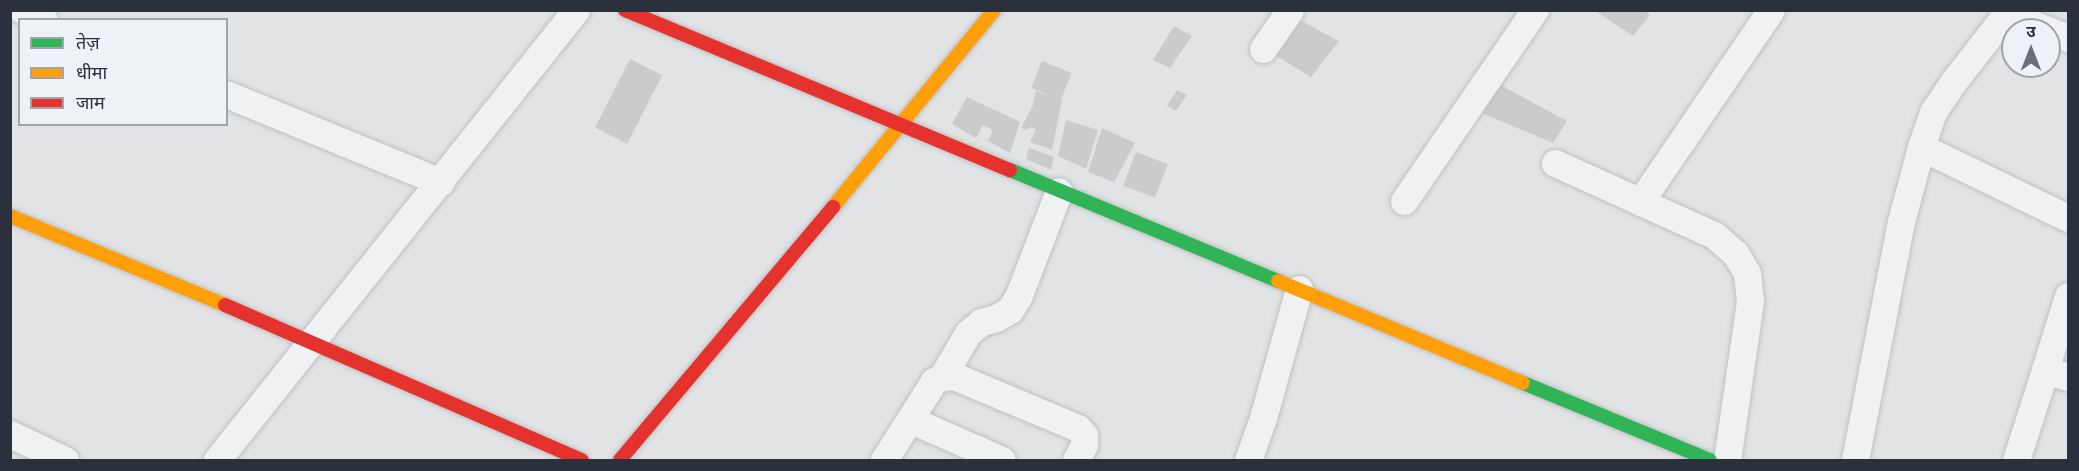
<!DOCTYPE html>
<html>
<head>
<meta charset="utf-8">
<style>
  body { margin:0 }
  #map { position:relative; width:2079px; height:471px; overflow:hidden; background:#e1e3e5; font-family:"Nunito Sans","Noto Sans Devanagari",sans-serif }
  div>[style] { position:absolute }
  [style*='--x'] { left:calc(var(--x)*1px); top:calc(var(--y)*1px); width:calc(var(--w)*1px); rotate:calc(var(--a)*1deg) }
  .building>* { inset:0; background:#c9cbcd; transform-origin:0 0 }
  .roads { filter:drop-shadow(0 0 2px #bfc1c3) drop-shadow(0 0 2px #bfc1c3) }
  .street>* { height:27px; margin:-13.5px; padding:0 13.5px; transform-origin:13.5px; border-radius:13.5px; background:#f0f1f2 }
  .fast>* { height:14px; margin:-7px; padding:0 7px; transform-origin:7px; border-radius:7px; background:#30b455 }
  .slow>* { height:14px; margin:-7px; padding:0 7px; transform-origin:7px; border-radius:7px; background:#ff9f0a }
  .jam>* { height:14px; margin:-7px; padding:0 7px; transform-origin:7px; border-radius:7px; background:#e5322d }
  span { translate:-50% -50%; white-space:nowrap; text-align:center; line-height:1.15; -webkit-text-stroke:4.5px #eef1f5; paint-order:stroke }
  .frame { position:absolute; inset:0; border:12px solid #2a303c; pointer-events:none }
  .legend { position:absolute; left:18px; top:18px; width:210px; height:108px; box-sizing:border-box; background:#eef1f5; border:2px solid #a0a4ab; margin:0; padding:8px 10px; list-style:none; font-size:18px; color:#2a303c }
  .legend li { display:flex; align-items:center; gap:12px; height:30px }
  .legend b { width:30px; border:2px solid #a0a4ab }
  .north { position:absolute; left:2001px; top:18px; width:60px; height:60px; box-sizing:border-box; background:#eef1f5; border:2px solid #a0a4ab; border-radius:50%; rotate:0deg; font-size:16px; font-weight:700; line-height:24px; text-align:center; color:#2a303c }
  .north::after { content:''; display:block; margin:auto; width:21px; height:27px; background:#6a6f77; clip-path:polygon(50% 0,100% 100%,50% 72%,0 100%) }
</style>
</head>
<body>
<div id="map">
  <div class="building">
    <i style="clip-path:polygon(1594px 10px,1644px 10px,1650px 15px,1633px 36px)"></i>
    <i style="clip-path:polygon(1296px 18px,1339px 41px,1311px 77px,1270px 52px)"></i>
    <i style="clip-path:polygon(1174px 26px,1192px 36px,1170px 68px,1153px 60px)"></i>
    <i style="left:630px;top:59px;width:36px;height:77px;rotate:27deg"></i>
    <i style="left:1042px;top:61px;width:32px;height:29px;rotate:22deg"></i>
    <i style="clip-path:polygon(1495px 82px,1567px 121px,1553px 143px,1477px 111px)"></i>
    <i style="clip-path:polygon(1177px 90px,1187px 95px,1176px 111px,1167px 106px)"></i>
    <i style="clip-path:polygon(1036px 91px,1062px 100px,1052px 150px,1030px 142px,1036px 130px,1033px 127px,1026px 130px,1021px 128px,1033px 105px)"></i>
    <i style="clip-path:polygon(967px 97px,1020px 122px,1010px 153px,988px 141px,993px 130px,983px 125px,976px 138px,952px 124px)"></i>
    <i style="clip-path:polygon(1066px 120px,1098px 130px,1086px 169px,1058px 156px)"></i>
    <i style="clip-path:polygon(1102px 128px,1135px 143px,1114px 182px,1088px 172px)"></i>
    <i style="clip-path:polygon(1029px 148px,1054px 157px,1051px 170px,1026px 159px)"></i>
    <i style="left:1136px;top:152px;width:34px;height:36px;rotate:21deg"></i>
  </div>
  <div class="roads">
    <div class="street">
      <i style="--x:22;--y:10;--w:24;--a:24"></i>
      <i style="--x:2007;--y:14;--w:66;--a:21.5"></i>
      <i style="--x:1263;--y:49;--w:47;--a:-55.3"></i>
      <i style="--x:226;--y:94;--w:232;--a:22.3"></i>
      <i style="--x:1921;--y:147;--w:163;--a:25.8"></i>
      <i style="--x:1555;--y:163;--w:175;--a:24.4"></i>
      <i style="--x:1714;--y:235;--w:28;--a:41"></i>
      <i style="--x:1735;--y:253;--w:23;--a:59"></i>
      <i style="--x:1747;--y:273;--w:28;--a:84"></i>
      <i style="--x:1750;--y:301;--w:161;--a:98.2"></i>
      <i style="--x:1404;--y:201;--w:232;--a:-55.6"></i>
      <i style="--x:1640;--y:202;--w:232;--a:-55.7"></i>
      <i style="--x:2068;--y:296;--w:77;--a:107.3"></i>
      <i style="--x:2045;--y:370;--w:24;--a:17"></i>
      <i style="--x:942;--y:377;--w:51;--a:-59.4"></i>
      <i style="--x:968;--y:333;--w:17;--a:-40"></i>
      <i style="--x:981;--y:322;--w:16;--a:-15"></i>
      <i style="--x:996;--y:318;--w:16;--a:-30"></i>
      <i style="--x:1010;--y:310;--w:17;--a:-59"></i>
      <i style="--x:1019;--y:295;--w:111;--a:-69"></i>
      <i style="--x:911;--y:420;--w:99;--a:23.7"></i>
      <i style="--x:10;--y:434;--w:61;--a:25.3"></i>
      <i style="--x:217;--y:460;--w:576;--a:-51.42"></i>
      <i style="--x:884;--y:460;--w:93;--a:-57.7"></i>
      <i style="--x:934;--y:381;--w:9;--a:-27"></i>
      <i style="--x:942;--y:377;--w:12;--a:-5"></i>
      <i style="--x:954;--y:376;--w:134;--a:22.8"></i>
      <i style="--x:1078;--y:428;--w:9;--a:49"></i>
      <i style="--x:1084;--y:435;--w:10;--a:90"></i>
      <i style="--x:1084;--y:445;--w:17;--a:118"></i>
      <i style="--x:1248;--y:460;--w:45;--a:-70.3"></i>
      <i style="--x:1263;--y:418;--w:134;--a:-74.4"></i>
      <i style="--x:1855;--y:460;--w:242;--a:-79.1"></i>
      <i style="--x:1901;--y:222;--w:78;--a:-75.1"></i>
      <i style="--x:1921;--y:147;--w:37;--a:-71"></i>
      <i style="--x:1933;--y:112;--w:37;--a:-56"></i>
      <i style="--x:1954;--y:81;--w:90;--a:-52.2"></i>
      <i style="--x:2016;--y:460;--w:95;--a:-72.1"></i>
    </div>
    <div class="fast">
      <i style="--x:1010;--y:170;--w:290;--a:22.5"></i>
      <i style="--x:1523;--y:383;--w:202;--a:22.4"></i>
    </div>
    <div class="slow">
      <i style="--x:833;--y:207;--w:254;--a:-50.7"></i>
      <i style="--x:10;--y:216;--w:233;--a:22.5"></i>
      <i style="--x:1278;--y:281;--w:265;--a:22.6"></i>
    </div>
    <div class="jam">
      <i style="--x:625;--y:10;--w:417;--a:22.6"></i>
      <i style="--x:225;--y:305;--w:389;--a:23.5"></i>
      <i style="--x:620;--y:460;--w:331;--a:-49.9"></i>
    </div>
  </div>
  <div class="frame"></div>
  <ul class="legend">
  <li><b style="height:8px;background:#30b455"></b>तेज़</li>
  <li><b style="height:8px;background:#ff9f0a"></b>धीमा</li>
  <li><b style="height:8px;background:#e5322d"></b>जाम</li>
  </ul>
  <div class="north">उ</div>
</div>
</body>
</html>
